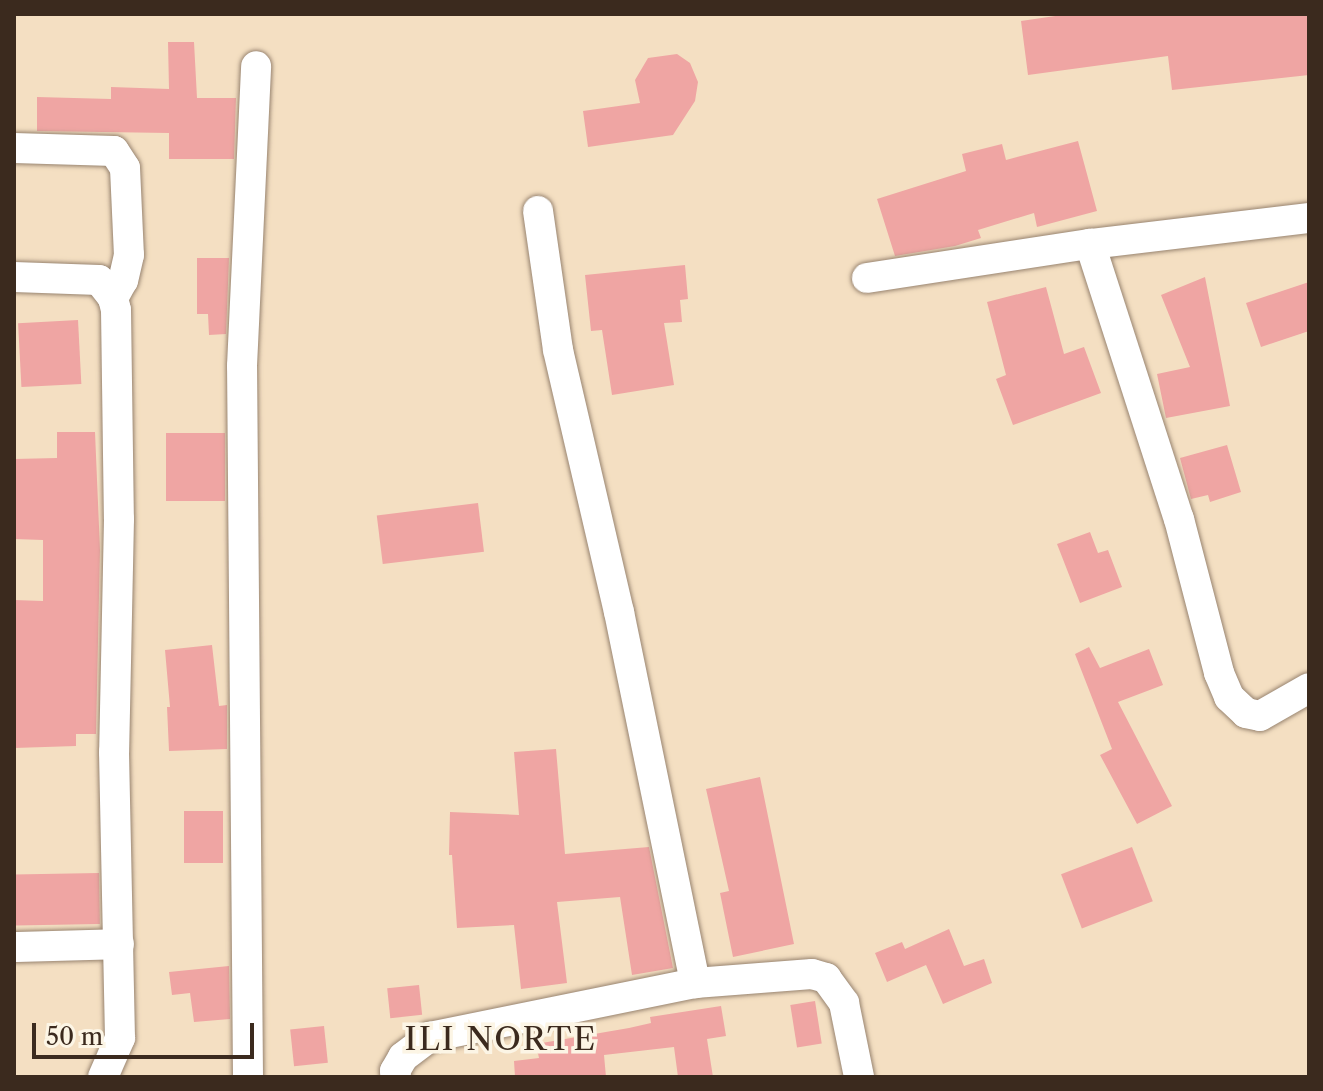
<!DOCTYPE html>
<html>
<head>
<meta charset="utf-8">
<style>
  body { margin:0 }
  #map { position:relative; width:1323px; height:1091px; overflow:hidden; background:#f4dfc2; font-family:"Libre Caslon Text",serif }
  div>[style] { position:absolute }
  [style*='--x'] { left:calc(var(--x)*1px); top:calc(var(--y)*1px); width:calc(var(--w)*1px); rotate:calc(var(--a)*1deg) }
  .building>* { inset:0; background:#efa5a3; transform-origin:0 0 }
  .roads { filter:drop-shadow(0 0 2px #988470) drop-shadow(0 0 2px #988470) }
  .minor>* { height:30px; margin:-15px; padding:0 15px; transform-origin:15px; border-radius:15px; background:#fff }
  span { translate:-50% -50%; white-space:nowrap; text-align:center; line-height:1.15; -webkit-text-stroke:7px #fcf5e5; paint-order:stroke }
  .quarter-label { font-size:32px; color:#3b2a1e; letter-spacing:2px }
  .frame { position:absolute; inset:0; border:16px solid #3b2a1e; pointer-events:none }
  .scale { position:absolute; left:32px; top:1023px; width:222px; height:36px; box-sizing:border-box; border:4px solid #3b2a1e; border-top:0; padding-left:10px; font-size:24px; line-height:28px; white-space:nowrap; color:#3b2a1e; -webkit-text-stroke:6px #fcf5e5; paint-order:stroke }
</style>
</head>
<body>
<div id="map">
  <div class="building">
    <i style="clip-path:polygon(1069px 14px,1309px 14px,1309px 75px,1172px 90px,1168px 56px,1028px 75px,1021px 21px)"></i>
    <i style="clip-path:polygon(168px 42px,194px 42px,197px 98px,236px 98px,234px 159px,169px 159px,169px 133px,37px 131px,37px 97px,111px 99px,111px 87px,169px 89px)"></i>
    <i style="clip-path:polygon(677px 54px,690px 63px,698px 82px,695px 101px,673px 135px,588px 147px,583px 111px,640px 103px,635px 80px,648px 58px)"></i>
    <i style="clip-path:polygon(1078px 141px,1097px 211px,1037px 227px,1034px 213px,978px 230px,981px 238px,955px 246px,895px 256px,877px 199px,966px 171px,962px 154px,1002px 144px,1006px 160px)"></i>
    <i style="clip-path:polygon(197px 258px,229px 258px,226px 334px,209px 335px,208px 314px,197px 314px)"></i>
    <i style="clip-path:polygon(685px 265px,688px 299px,680px 300px,682px 322px,664px 323px,674px 385px,612px 395px,602px 330px,591px 331px,585px 275px)"></i>
    <i style="clip-path:polygon(1205px 277px,1230px 406px,1166px 418px,1157px 374px,1190px 367px,1161px 295px)"></i>
    <i style="clip-path:polygon(1309px 282px,1309px 331px,1261px 347px,1246px 303px)"></i>
    <i style="clip-path:polygon(1046px 287px,1064px 354px,1084px 347px,1101px 393px,1013px 425px,996px 379px,1006px 375px,987px 302px)"></i>
    <i style="left:78px;top:320px;width:64px;height:60px;rotate:87deg"></i>
    <i style="clip-path:polygon(57px 432px,95px 432px,100px 550px,96px 734px,76px 734px,76px 746px,14px 748px,14px 600px,43px 601px,43px 540px,14px 539px,14px 459px,57px 458px)"></i>
    <i style="left:166px;top:433px;width:59px;height:68px"></i>
    <i style="clip-path:polygon(1227px 445px,1241px 492px,1210px 502px,1208px 495px,1191px 499px,1180px 458px)"></i>
    <i style="left:478px;top:503px;width:49px;height:102px;rotate:83deg"></i>
    <i style="clip-path:polygon(1090px 532px,1098px 553px,1108px 550px,1122px 587px,1080px 603px,1057px 544px)"></i>
    <i style="clip-path:polygon(212px 645px,219px 706px,227px 705px,227px 749px,169px 751px,167px 707px,170px 707px,165px 650px)"></i>
    <i style="clip-path:polygon(1089px 647px,1100px 668px,1149px 649px,1163px 685px,1118px 702px,1172px 806px,1137px 824px,1100px 755px,1112px 749px,1075px 654px)"></i>
    <i style="clip-path:polygon(556px 749px,565px 854px,649px 847px,673px 968px,632px 975px,620px 897px,557px 902px,567px 983px,521px 989px,514px 925px,457px 928px,452px 855px,449px 855px,450px 812px,519px 815px,514px 752px)"></i>
    <i style="clip-path:polygon(760px 777px,794px 944px,733px 957px,720px 893px,729px 891px,706px 789px)"></i>
    <i style="left:184px;top:811px;width:39px;height:52px"></i>
    <i style="left:1132px;top:847px;width:58px;height:76px;rotate:69deg"></i>
    <i style="left:99px;top:873px;width:51px;height:85px;rotate:89deg"></i>
    <i style="clip-path:polygon(949px 929px,964px 966px,984px 959px,992px 983px,943px 1004px,926px 965px,887px 982px,875px 953px,902px 942px,905px 949px)"></i>
    <i style="clip-path:polygon(229px 966px,230px 1019px,194px 1022px,190px 993px,172px 995px,169px 972px)"></i>
    <i style="left:419px;top:985px;width:30px;height:32px;rotate:84deg"></i>
    <i style="left:815px;top:1001px;width:43px;height:25px;rotate:81deg"></i>
    <i style="clip-path:polygon(721px 1006px,726px 1036px,707px 1039px,713px 1077px,678px 1077px,674px 1047px,604px 1055px,606px 1077px,515px 1077px,514px 1061px,539px 1058px,536px 1044px,629px 1028px,651px 1023px,650px 1017px)"></i>
    <i style="left:324px;top:1026px;width:37px;height:34px;rotate:84deg"></i>
  </div>
  <div class="roads">
    <div class="minor">
      <i style="--x:14;--y:148;--w:100;--a:1.7"></i>
      <i style="--x:114;--y:151;--w:20;--a:57"></i>
      <i style="--x:125;--y:168;--w:87;--a:87.4"></i>
      <i style="--x:129;--y:255;--w:26;--a:103"></i>
      <i style="--x:123;--y:280;--w:21;--a:119"></i>
      <i style="--x:538;--y:211;--w:140;--a:81.8"></i>
      <i style="--x:558;--y:350;--w:269;--a:76.9"></i>
      <i style="--x:619;--y:612;--w:379;--a:78.4"></i>
      <i style="--x:1090;--y:244;--w:289;--a:72.1"></i>
      <i style="--x:1179;--y:519;--w:159;--a:75.4"></i>
      <i style="--x:1219;--y:673;--w:26;--a:67"></i>
      <i style="--x:1229;--y:697;--w:23;--a:43"></i>
      <i style="--x:1246;--y:713;--w:14;--a:12"></i>
      <i style="--x:1260;--y:716;--w:56;--a:-29.7"></i>
      <i style="--x:14;--y:277;--w:85;--a:2"></i>
      <i style="--x:99;--y:280;--w:23;--a:52"></i>
      <i style="--x:113;--y:298;--w:12;--a:76"></i>
      <i style="--x:116;--y:310;--w:209;--a:89.2"></i>
      <i style="--x:119;--y:519;--w:233;--a:91.2"></i>
      <i style="--x:114;--y:752;--w:286;--a:88.8"></i>
      <i style="--x:120;--y:1038;--w:43;--a:113.6"></i>
      <i style="--x:867;--y:278;--w:226;--a:-8.7"></i>
      <i style="--x:1090;--y:244;--w:221;--a:-6.8"></i>
      <i style="--x:14;--y:947;--w:105;--a:-1.6"></i>
      <i style="--x:248;--y:1077;--w:711;--a:-90.48"></i>
      <i style="--x:242;--y:366;--w:300;--a:-87.3"></i>
      <i style="--x:396;--y:1077;--w:6;--a:-99"></i>
      <i style="--x:395;--y:1071;--w:16;--a:-60"></i>
      <i style="--x:403;--y:1057;--w:34;--a:-37"></i>
      <i style="--x:430;--y:1037;--w:270;--a:-11.5"></i>
      <i style="--x:695;--y:983;--w:117;--a:-4.4"></i>
      <i style="--x:812;--y:974;--w:15;--a:16"></i>
      <i style="--x:826;--y:978;--w:31;--a:54"></i>
      <i style="--x:844;--y:1003;--w:76;--a:78.5"></i>
    </div>
  </div>
  <div class="quarter-label">
    <span style="left:501px;top:1039px">ILI NORTE</span>
  </div>
  <div class="frame"></div>
  <div class="scale">50 m</div>
</div>
</body>
</html>
